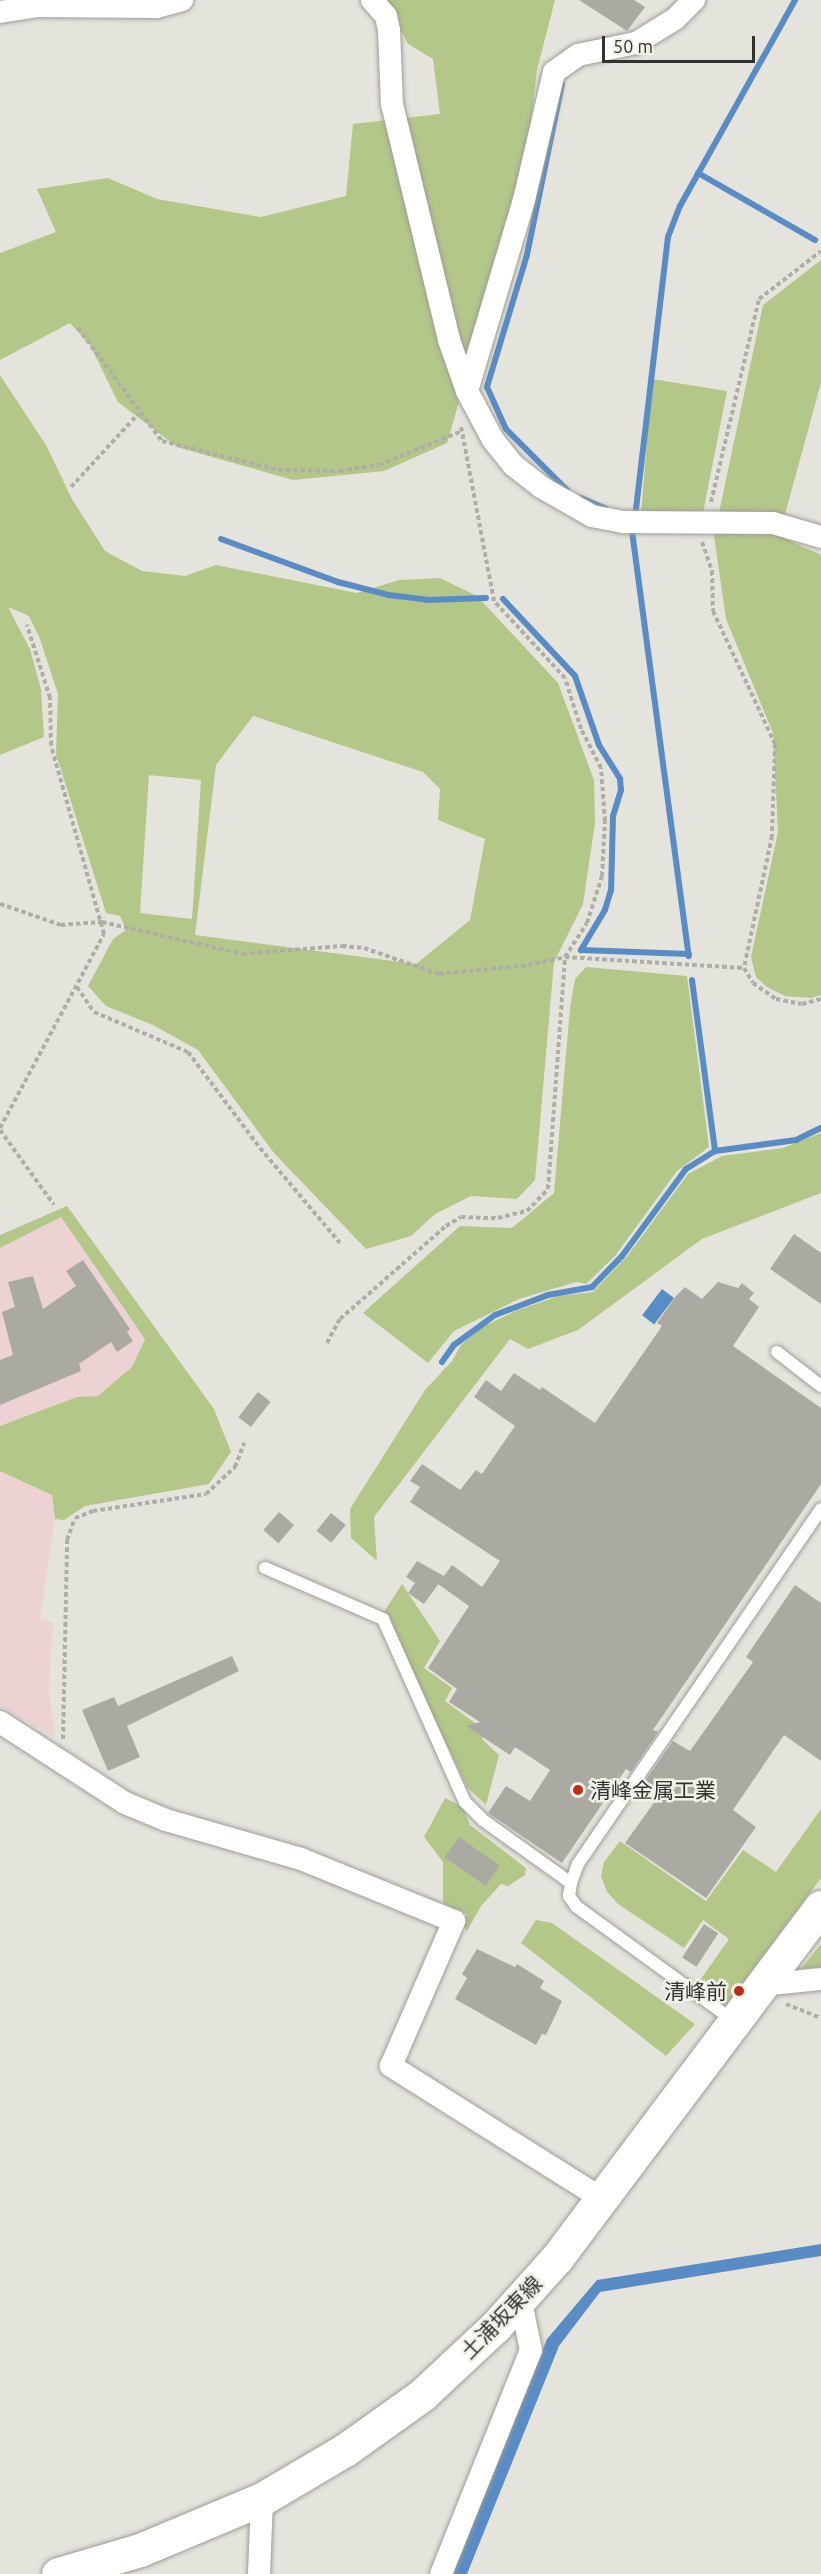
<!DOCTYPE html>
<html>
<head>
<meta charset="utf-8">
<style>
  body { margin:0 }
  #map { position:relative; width:821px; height:2574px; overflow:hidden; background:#e5e4dc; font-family:Ubuntu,"Noto Sans JP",sans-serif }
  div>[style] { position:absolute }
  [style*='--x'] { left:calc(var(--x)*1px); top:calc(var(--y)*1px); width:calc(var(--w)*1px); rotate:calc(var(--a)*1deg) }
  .commercial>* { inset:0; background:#edd2d4 }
  .green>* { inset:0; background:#b3c789 }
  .water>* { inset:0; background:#598bc5; transform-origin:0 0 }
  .stream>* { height:6px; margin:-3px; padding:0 3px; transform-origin:3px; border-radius:3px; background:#598bc5 }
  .building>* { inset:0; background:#abaaa2; transform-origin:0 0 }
  .path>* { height:4px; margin-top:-2px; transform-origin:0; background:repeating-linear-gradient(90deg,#aeada7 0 4.5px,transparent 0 7.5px) }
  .roads { filter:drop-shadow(0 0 2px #9f9d96) drop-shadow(0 0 2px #9f9d96) }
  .lane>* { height:12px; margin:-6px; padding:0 6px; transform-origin:6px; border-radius:6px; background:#fff }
  .street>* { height:22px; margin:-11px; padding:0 11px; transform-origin:11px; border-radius:11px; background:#fff }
  .secondary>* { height:33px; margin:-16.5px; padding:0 16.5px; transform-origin:16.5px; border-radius:16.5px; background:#fff }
  .dots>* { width:16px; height:16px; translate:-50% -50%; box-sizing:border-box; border:3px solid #f2f1e9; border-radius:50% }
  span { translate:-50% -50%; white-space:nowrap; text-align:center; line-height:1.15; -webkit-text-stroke:5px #f2f1e9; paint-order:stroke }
  .poi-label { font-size:21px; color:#32322f }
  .left { translate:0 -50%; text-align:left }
  .right { translate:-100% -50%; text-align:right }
  .street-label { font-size:21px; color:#32322f }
  .scale { position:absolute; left:602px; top:36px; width:153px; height:27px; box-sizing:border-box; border:3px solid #32322f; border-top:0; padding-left:8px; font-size:18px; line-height:21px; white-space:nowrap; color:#32322f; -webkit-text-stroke:4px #f2f1e9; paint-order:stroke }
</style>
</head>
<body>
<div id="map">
  <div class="commercial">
    <i style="clip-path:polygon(61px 1216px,145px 1338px,132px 1367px,98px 1396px,77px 1398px,0 1426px,0 1248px)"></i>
    <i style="clip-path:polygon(0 1471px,52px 1495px,55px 1519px,40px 1619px,53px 1623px,49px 1690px,55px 1737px,0 1706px)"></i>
  </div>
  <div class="green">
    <i style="clip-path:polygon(385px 0,555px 0,537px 70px,528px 148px,514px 213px,447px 443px,384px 471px,293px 480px,177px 447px,118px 402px,90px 345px,70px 323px,0 360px,0 253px,56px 232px,37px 189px,108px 178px,157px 199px,261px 217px,346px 196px,353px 124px,440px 114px,433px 59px,408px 44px)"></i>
    <i style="clip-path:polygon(821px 260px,821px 383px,779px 536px,821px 555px,821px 995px,811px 998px,785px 996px,767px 987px,756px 977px,751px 957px,778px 832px,773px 733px,726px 619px,714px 536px,763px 305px)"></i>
    <i style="clip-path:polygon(evenodd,0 375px,46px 445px,72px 499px,105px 551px,142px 571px,185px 576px,216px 565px,357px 593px,399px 580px,440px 578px,477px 596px,558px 683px,594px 780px,595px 823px,583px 904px,554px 962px,535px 1180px,517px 1199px,471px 1196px,435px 1214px,411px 1236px,366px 1249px,274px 1153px,198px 1050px,153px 1025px,106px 1006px,88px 986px,113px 939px,126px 930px,120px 916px,106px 913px,56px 754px,58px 694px,40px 639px,29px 616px,8px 607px,30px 649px,41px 689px,44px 737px,0 755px,0 375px,253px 716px,423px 772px,440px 789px,438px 820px,485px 839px,470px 920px,416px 964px,195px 935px,216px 765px,253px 716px,0 375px,149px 775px,201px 780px,192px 919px,140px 913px,149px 775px)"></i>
    <i style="clip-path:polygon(652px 379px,727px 391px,703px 513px,641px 514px)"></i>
    <i style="clip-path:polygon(586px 967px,687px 976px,709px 1147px,677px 1171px,615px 1256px,586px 1284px,576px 1282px,519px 1299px,454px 1331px,428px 1363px,363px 1313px,460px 1226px,512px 1228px,554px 1193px,570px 1008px,575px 979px)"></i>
    <i style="clip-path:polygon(821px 1133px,821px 1193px,702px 1239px,578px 1330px,528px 1349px,510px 1339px,374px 1517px,377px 1561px,351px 1538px,350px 1509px,425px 1390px,452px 1361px,461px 1345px,480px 1328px,518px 1310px,559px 1296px,593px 1292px,628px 1255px,688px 1174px,722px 1156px,783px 1148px)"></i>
    <i style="clip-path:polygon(67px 1206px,214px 1409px,231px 1452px,209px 1484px,85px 1506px,64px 1520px,55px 1519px,52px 1495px,0 1471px,0 1426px,77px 1397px,98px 1396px,132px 1367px,145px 1339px,61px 1217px,0 1248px,0 1235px)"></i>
    <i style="clip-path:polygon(402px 1584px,440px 1641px,424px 1668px,452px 1688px,445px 1701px,486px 1731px,482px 1739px,499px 1755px,486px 1805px,467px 1787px,384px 1612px)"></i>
    <i style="clip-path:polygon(evenodd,445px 1798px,463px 1807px,470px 1825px,526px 1868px,525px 1875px,508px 1886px,501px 1884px,481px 1906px,467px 1931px,462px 1925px,467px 1914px,443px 1903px,443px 1862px,424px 1837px,445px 1798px,445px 1857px,500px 1866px,485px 1886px,445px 1857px)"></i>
    <i style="clip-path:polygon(821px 1809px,821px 1878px,727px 2004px,700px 1980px,729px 1939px,703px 1920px,684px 1948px,618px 1904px,607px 1892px,601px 1876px,604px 1862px,620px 1841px,706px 1901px,743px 1850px,776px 1872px)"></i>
    <i style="clip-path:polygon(536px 1920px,552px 1923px,695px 2024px,666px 2056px,521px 1943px)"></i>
    <i style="clip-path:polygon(821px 1944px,821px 1967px,801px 1969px)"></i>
  </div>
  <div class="water">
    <i style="left:662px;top:1289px;width:15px;height:33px;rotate:37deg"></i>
    <i style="clip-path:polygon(821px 2244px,821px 2256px,600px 2292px,559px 2346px,467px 2574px,452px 2574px,547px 2339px,597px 2280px)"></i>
  </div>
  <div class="stream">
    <i style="--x:562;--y:84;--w:175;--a:101.6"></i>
    <i style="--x:527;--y:255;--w:138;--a:106.9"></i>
    <i style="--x:487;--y:387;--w:46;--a:65.7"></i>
    <i style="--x:506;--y:429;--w:86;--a:45"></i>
    <i style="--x:698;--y:173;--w:135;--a:29.8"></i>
    <i style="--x:581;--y:498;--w:26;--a:23"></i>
    <i style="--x:636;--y:509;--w:274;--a:-83.3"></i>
    <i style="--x:668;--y:237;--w:33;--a:-69"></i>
    <i style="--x:680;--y:206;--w:236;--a:-60.8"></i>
    <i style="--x:632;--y:531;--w:429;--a:82.4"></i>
    <i style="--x:221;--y:539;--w:125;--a:20.2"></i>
    <i style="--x:338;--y:582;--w:53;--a:14.3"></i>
    <i style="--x:389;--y:595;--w:38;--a:7"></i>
    <i style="--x:427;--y:600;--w:59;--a:-1.9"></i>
    <i style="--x:503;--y:599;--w:105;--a:46.9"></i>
    <i style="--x:575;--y:676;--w:73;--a:70.8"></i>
    <i style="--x:599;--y:745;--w:40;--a:58"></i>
    <i style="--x:620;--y:779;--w:11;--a:85"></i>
    <i style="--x:621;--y:790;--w:27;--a:107"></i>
    <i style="--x:613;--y:816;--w:74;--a:91.5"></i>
    <i style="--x:611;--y:890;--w:21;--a:107"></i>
    <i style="--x:605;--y:910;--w:47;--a:121"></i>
    <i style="--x:581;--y:950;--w:108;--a:2.1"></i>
    <i style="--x:692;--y:980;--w:173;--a:82.3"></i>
    <i style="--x:442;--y:1362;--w:21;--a:-55"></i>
    <i style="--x:454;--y:1345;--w:51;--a:-36.2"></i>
    <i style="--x:495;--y:1315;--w:57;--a:-20.7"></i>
    <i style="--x:548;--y:1295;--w:45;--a:-10.3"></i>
    <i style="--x:592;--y:1287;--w:43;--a:-45.9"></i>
    <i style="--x:622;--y:1256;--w:108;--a:-53.7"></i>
    <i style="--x:686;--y:1169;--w:34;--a:-32"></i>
    <i style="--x:715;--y:1151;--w:82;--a:-7.7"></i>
    <i style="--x:796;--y:1140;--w:28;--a:-26"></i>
  </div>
  <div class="building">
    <i style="clip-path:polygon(579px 0,634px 0,645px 7px,627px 31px)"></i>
    <i style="clip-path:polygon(794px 1234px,821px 1253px,821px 1304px,770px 1269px)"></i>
    <i style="clip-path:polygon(83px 1260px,130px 1329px,127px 1332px,133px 1341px,117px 1352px,111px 1342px,79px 1364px,81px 1371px,0 1405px,0 1360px,13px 1355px,2px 1312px,15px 1307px,8px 1282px,33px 1276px,43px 1309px,76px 1286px,66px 1271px)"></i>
    <i style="clip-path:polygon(718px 1282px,738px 1288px,742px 1283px,754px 1293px,749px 1299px,759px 1307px,733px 1346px,821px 1408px,821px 1484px,653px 1730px,658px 1732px,631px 1772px,626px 1769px,562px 1863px,488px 1813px,506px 1786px,530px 1801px,550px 1770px,515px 1747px,510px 1755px,466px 1726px,480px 1722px,449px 1702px,457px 1689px,428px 1668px,469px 1606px,438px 1584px,452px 1565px,482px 1587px,500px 1561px,410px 1502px,420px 1487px,410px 1481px,422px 1464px,460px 1490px,476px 1470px,482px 1474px,515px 1426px,474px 1397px,486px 1380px,501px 1391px,514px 1373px,540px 1390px,542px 1387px,595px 1423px,662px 1326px,657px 1323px,676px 1296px,685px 1287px,702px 1299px)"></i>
    <i style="left:258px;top:1392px;width:16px;height:32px;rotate:38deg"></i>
    <i style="left:279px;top:1512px;width:20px;height:24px;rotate:41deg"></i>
    <i style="left:331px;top:1513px;width:19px;height:23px;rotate:39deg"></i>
    <i style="clip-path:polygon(417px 1561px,444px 1576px,424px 1604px,408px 1593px,415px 1583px,406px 1577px)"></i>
    <i style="clip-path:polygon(795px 1585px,821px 1603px,821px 1761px,784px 1735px,733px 1810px,756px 1827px,706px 1898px,625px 1843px,661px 1793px,645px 1781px,673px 1741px,690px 1751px,753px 1662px,746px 1657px)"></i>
    <i style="clip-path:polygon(232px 1656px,239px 1671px,127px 1726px,140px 1757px,108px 1771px,82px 1710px,114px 1697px,118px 1706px)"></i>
    <i style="left:459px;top:1837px;width:50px;height:25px;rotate:35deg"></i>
    <i style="left:704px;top:1924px;width:17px;height:40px;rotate:33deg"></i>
    <i style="clip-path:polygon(477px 1949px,515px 1967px,517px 1964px,544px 1981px,540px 1988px,562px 2001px,546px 2035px,542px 2034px,536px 2045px,455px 1999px,467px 1978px,462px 1974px)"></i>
  </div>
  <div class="path">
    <i style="--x:78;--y:328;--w:141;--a:53.4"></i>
    <i style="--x:162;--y:441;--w:120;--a:14"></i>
    <i style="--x:278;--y:470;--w:62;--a:0.9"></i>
    <i style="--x:340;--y:471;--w:39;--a:-9"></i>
    <i style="--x:379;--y:465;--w:90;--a:-22.3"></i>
    <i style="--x:71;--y:487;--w:100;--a:-47.4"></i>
    <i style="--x:711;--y:502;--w:209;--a:-76.7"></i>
    <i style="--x:759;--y:299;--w:78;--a:-37.7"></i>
    <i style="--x:702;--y:542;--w:31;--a:71"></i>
    <i style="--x:712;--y:571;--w:40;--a:88.6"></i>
    <i style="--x:713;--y:611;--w:147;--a:65"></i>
    <i style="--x:775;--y:744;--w:92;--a:91.9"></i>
    <i style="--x:772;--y:836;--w:135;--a:102"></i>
    <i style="--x:0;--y:904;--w:65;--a:19"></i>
    <i style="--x:61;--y:925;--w:41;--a:-4.2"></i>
    <i style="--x:102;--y:922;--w:145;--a:12.8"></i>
    <i style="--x:243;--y:954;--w:99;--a:-4.6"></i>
    <i style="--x:342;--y:946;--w:22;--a:5"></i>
    <i style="--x:364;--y:948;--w:79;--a:19.1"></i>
    <i style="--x:439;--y:974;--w:89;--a:-5.8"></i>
    <i style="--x:528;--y:965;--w:38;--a:-12"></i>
    <i style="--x:565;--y:957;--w:179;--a:3.5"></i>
    <i style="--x:744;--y:968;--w:17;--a:59"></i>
    <i style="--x:753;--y:983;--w:28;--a:35"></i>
    <i style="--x:776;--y:999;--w:26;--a:11"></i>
    <i style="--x:802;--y:1004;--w:20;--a:-15"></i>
    <i style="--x:77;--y:987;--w:30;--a:56"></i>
    <i style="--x:94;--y:1012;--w:102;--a:23.1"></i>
    <i style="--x:188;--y:1052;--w:120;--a:53.1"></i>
    <i style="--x:260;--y:1148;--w:124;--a:49.9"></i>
    <i style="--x:0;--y:1128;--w:220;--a:-61.8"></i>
    <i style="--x:104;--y:934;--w:196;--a:-105.7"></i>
    <i style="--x:51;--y:745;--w:47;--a:-91.2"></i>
    <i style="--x:50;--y:698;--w:77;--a:-107.5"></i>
    <i style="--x:0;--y:1130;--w:92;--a:54.2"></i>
    <i style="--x:327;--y:1343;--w:27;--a:-62"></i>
    <i style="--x:340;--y:1319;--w:141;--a:-41.3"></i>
    <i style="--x:446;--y:1226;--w:17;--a:-31"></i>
    <i style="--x:461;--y:1217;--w:37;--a:2"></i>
    <i style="--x:498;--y:1218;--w:30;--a:-14"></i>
    <i style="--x:527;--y:1211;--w:30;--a:-46"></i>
    <i style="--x:548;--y:1189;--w:233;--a:-85.8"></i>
    <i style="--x:565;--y:957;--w:40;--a:-57.1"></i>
    <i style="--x:587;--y:923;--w:49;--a:-72.3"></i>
    <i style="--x:602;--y:876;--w:55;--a:-86.9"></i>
    <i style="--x:605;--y:821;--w:53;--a:-94.3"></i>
    <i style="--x:601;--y:768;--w:44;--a:-117.1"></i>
    <i style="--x:581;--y:729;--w:53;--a:-107.4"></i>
    <i style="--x:565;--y:678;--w:105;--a:-132.7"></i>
    <i style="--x:494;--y:601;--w:177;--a:-100.7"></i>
    <i style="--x:63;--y:1739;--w:199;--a:-88.8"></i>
    <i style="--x:67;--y:1540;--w:23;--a:-70"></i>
    <i style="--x:75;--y:1518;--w:19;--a:-21"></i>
    <i style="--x:93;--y:1511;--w:114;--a:-8.6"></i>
    <i style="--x:206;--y:1494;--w:40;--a:-43"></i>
    <i style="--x:235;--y:1467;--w:26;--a:-69"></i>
    <i style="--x:786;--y:2004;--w:38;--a:22"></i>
  </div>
  <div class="roads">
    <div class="lane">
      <i style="--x:777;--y:1352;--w:56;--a:37.7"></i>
      <i style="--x:265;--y:1568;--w:129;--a:23.4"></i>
      <i style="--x:383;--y:1619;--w:201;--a:65.9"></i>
      <i style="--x:465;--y:1802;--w:25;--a:45"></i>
      <i style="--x:483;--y:1820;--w:108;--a:35.6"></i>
      <i style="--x:734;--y:2021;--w:195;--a:-144"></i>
      <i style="--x:576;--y:1906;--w:12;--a:-125"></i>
      <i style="--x:569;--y:1896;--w:13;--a:-81"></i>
      <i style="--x:571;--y:1883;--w:20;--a:-70"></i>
      <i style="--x:578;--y:1864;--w:430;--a:-55.6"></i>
    </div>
    <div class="street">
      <i style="--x:372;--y:0;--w:21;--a:49"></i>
      <i style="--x:386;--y:16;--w:14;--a:78"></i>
      <i style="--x:389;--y:30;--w:74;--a:87.7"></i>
      <i style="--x:392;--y:104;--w:243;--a:76.4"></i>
      <i style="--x:449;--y:340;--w:54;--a:70.6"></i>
      <i style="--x:467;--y:391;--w:55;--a:62"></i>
      <i style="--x:493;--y:440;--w:32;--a:51"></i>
      <i style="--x:513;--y:465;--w:36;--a:38"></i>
      <i style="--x:541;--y:487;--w:59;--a:29.6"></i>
      <i style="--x:592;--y:516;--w:33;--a:11"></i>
      <i style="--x:624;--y:522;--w:149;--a:0.4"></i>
      <i style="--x:773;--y:523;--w:50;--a:16.3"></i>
      <i style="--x:0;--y:12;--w:36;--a:-9"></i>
      <i style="--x:36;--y:6;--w:120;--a:0.5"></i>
      <i style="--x:156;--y:7;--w:27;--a:-15"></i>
      <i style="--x:467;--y:391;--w:199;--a:-73.4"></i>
      <i style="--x:524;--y:200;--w:131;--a:-76.8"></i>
      <i style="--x:554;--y:72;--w:29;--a:-35"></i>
      <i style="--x:578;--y:55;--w:59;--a:-11.7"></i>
      <i style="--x:636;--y:43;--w:46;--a:-31.6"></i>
      <i style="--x:675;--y:19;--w:27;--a:-45"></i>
      <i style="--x:0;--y:1722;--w:149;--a:32.9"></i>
      <i style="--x:125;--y:1803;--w:44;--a:22.5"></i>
      <i style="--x:166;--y:1820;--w:141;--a:16.1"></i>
      <i style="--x:301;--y:1859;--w:165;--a:22.1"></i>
      <i style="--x:454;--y:1921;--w:158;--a:113.5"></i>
      <i style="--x:391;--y:2066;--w:249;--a:32.2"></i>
      <i style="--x:762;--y:1985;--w:59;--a:-5.8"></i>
      <i style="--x:259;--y:2574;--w:75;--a:-87.7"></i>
      <i style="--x:441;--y:2574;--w:241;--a:-68.1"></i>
      <i style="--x:531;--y:2350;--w:35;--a:-102"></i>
      <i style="--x:524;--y:2316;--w:14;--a:-135"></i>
    </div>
    <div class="secondary">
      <i style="--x:58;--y:2574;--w:85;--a:-16.3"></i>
      <i style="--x:140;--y:2550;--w:132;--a:-22.7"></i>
      <i style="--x:262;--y:2499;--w:96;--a:-30.6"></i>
      <i style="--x:345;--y:2450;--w:95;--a:-35.5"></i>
      <i style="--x:422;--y:2395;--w:100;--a:-43"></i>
      <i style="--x:495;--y:2327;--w:93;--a:-48.1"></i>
      <i style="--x:557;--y:2258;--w:439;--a:-53.1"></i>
    </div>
  </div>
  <div class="dots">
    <i style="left:578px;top:1790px;background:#bb2f19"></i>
    <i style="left:739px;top:1991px;background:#bb2f19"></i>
  </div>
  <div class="poi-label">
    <span class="left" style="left:590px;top:1790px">清峰金属工業</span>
    <span class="right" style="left:727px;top:1991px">清峰前</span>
  </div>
  <div class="street-label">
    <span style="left:501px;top:2317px;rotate:-46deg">土浦坂東線</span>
  </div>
  <div class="scale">50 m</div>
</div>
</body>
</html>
